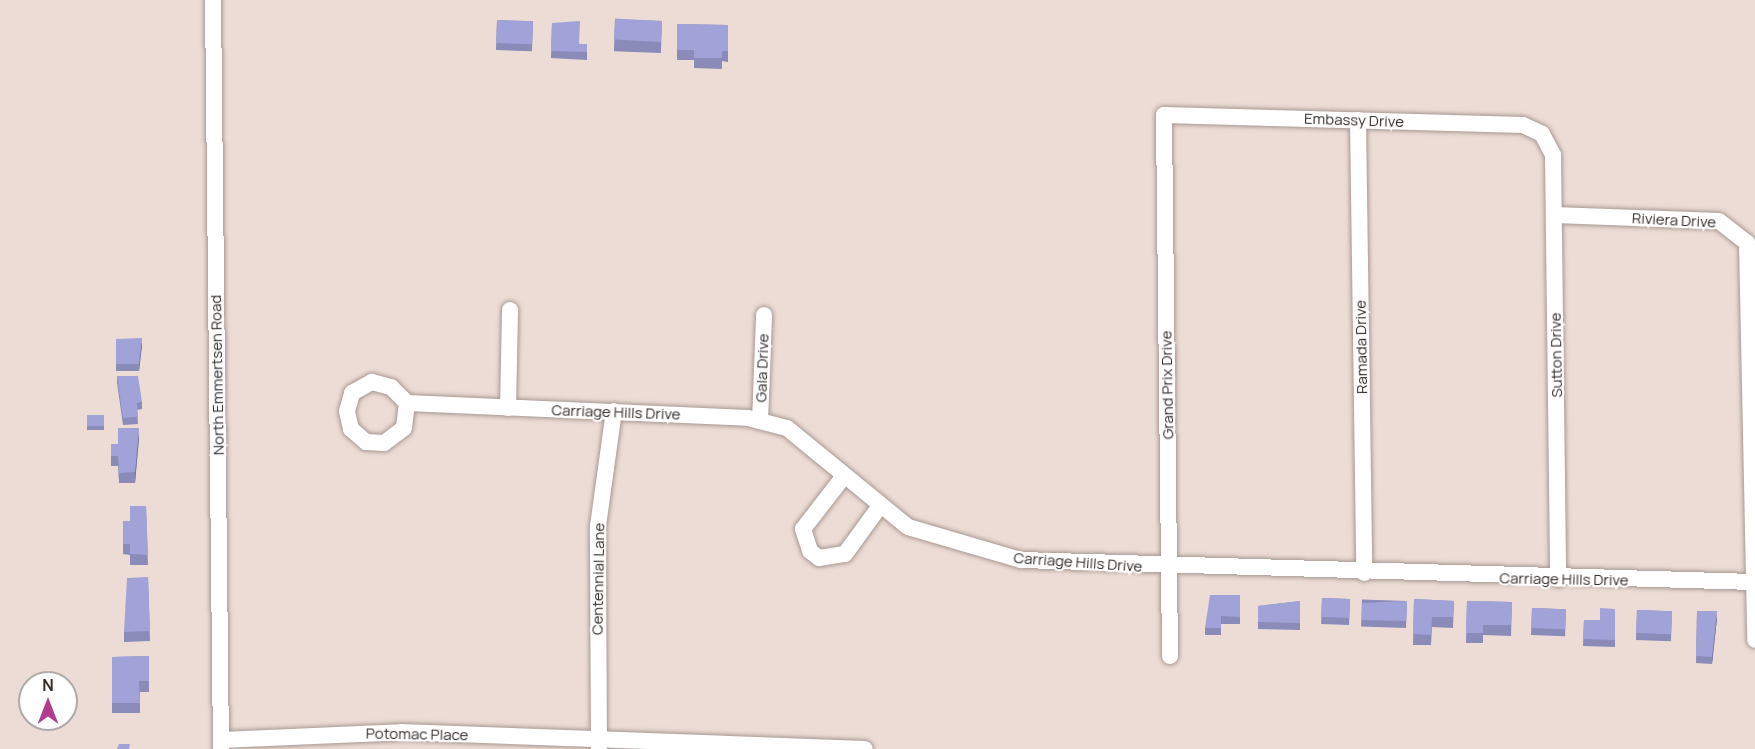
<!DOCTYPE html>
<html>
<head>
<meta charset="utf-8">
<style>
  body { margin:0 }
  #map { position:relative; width:1755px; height:749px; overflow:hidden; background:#eddcd5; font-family:Manrope,sans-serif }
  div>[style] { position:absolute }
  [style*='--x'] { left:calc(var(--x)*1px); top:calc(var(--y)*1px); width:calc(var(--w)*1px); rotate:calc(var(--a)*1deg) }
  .roads { filter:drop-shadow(0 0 2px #a89892) drop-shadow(0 0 2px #a89892) }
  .minor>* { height:16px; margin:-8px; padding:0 8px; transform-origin:8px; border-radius:8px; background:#fff }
  .wall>* { inset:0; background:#8a8bb9; transform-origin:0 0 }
  .shaded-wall>* { inset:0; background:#717196 }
  .building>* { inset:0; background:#a1a2d7; transform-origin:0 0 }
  span { translate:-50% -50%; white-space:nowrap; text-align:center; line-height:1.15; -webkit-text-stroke:4.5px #fff; paint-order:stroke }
  .street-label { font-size:15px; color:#322c29 }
  .north { position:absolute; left:18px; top:671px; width:60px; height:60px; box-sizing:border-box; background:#fff; border:2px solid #adaba9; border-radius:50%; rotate:0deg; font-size:16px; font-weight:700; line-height:24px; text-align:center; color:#322c29 }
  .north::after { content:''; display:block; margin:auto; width:21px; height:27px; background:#b23b92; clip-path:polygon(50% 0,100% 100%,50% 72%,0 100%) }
</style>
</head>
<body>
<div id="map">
  <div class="roads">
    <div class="minor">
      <i style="--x:213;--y:0;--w:749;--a:89.39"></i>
      <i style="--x:1358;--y:120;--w:453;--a:89.2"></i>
      <i style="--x:1554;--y:215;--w:165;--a:2.1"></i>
      <i style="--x:1719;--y:221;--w:36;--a:38"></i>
      <i style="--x:1747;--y:243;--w:397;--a:88.8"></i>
      <i style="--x:407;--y:403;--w:25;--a:97"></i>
      <i style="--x:404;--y:428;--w:25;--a:143"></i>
      <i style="--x:384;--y:443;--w:18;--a:-177"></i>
      <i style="--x:366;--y:442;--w:20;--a:-139"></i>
      <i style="--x:351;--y:429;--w:18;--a:-103"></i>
      <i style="--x:347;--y:411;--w:19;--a:-74"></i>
      <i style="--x:352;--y:393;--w:23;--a:-29"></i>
      <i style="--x:372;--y:382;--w:20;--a:15"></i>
      <i style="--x:391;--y:387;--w:23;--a:45"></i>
      <i style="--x:407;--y:403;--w:341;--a:2.5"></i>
      <i style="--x:748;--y:418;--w:40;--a:14.4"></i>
      <i style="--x:787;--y:428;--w:156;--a:39.3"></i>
      <i style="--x:908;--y:527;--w:118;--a:16.3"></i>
      <i style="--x:1021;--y:560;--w:734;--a:1.72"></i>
      <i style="--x:508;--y:408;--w:98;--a:-88.8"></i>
      <i style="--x:760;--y:421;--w:106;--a:-87.8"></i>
      <i style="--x:844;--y:476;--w:67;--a:127.7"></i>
      <i style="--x:803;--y:529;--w:23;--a:72"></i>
      <i style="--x:810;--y:551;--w:11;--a:38"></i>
      <i style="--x:819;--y:558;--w:26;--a:-9"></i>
      <i style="--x:845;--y:554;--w:59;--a:-53.9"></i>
      <i style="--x:1170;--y:656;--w:541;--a:-90.64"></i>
      <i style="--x:1164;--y:115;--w:359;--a:1.6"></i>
      <i style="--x:1523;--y:125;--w:21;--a:25"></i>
      <i style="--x:1542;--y:134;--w:24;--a:62"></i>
      <i style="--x:1553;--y:155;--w:424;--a:89.3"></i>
      <i style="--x:221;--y:740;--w:180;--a:-2.5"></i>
      <i style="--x:401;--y:732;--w:464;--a:2.1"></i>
      <i style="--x:599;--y:749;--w:223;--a:-90.3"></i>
      <i style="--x:598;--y:526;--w:116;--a:-82.1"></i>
    </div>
  </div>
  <div class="wall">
    <i style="left:497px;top:20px;width:36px;height:30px;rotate:2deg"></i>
    <i style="left:662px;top:21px;width:32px;height:47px;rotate:92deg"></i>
    <i style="clip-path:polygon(552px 23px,580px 44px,587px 44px,587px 60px,551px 58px)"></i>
    <i style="clip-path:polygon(677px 24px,728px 25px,728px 62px,722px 61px,722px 69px,694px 68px,694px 60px,677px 60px)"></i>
    <i style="clip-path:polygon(116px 339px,142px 345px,139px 371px,116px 371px)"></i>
    <i style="clip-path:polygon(117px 376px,142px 402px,142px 409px,137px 410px,138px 424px,123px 425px,117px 383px)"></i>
    <i style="left:87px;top:415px;width:17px;height:15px"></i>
    <i style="clip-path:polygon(139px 438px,135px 483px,119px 483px,118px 466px,111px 466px,111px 444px,118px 444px)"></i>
    <i style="clip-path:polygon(146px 506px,148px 565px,130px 565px,130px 555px,123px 554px,123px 521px,130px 521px)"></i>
    <i style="clip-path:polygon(148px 577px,150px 641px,124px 642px,124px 632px)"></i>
    <i style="clip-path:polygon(1240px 595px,1240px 624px,1221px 624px,1221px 635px,1205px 635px,1205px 628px)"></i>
    <i style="left:1322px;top:598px;width:28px;height:26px;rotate:2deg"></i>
    <i style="clip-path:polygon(1414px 599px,1454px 601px,1453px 628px,1432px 627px,1431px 645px,1413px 645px)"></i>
    <i style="clip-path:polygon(1300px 601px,1300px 630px,1258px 629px,1258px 606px)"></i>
    <i style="left:1407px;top:601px;width:27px;height:45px;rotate:92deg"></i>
    <i style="clip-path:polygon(1467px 601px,1512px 602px,1511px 636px,1483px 635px,1483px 643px,1466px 643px)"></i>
    <i style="left:1532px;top:608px;width:34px;height:27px;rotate:2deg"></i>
    <i style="clip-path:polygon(1615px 609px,1615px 647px,1583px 646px,1584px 620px,1600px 620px)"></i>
    <i style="left:1637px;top:610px;width:35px;height:30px;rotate:2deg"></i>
    <i style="clip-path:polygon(1697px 611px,1717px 618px,1712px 664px,1696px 663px)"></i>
    <i style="clip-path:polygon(149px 656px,149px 692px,140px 692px,140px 713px,112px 713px,112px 657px)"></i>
  </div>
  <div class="shaded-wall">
    <i style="clip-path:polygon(142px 338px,142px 345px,139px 371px,139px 364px)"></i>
    <i style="clip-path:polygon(139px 428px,139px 438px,135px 483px,135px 472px)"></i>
    <i style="clip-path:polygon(1717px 611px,1717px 618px,1712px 664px,1712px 657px)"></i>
  </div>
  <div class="building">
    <i style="left:497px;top:20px;width:36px;height:23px;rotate:2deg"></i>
    <i style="clip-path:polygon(580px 21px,579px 44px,587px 44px,587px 52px,551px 51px,552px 23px)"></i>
    <i style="left:662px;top:21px;width:21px;height:47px;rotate:93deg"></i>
    <i style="clip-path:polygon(677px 24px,728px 25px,728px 51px,722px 51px,722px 58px,694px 58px,694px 50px,677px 50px)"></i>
    <i style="clip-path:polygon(142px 338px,139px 364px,116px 364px,116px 339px)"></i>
    <i style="clip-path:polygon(117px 376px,138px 376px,142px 402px,137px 403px,138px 417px,123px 418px)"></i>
    <i style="left:87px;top:415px;width:17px;height:11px"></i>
    <i style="clip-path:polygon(118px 428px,139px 428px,135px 472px,119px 473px,118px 456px,111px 456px,111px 444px,118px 444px)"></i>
    <i style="clip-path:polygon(130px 506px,146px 506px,148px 555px,130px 554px,130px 544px,123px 544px,123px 521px,130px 521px)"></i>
    <i style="clip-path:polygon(148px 577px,150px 631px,124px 632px,127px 578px)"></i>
    <i style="clip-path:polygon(1210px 595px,1240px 595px,1240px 617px,1221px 616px,1221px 628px,1205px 628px)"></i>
    <i style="left:1322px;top:598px;width:28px;height:19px;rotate:2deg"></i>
    <i style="clip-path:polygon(1414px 599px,1454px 601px,1453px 617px,1432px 617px,1431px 635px,1413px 634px)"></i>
    <i style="clip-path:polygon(1300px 601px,1300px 623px,1258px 622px,1258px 606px)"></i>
    <i style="clip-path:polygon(1407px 601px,1406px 621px,1362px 620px,1362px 603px)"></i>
    <i style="clip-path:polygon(1467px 601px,1512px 602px,1511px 625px,1483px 625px,1483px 633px,1466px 633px)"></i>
    <i style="left:1532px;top:608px;width:34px;height:20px;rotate:2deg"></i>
    <i style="clip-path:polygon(1600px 608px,1615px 609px,1615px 640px,1583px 639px,1584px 620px,1600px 620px)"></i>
    <i style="left:1637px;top:610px;width:35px;height:23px;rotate:2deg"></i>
    <i style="clip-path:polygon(1697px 611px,1717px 611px,1712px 657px,1696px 656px)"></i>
    <i style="clip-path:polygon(149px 656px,149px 681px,139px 681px,140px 703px,112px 703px,112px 657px)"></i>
    <i style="clip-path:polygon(119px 744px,130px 744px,129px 749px,117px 749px)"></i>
  </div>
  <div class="street-label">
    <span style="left:1354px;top:120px;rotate:2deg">Embassy Drive</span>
    <span style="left:1674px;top:220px;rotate:3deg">Riviera Drive</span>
    <span style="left:1361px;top:347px;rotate:-91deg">Ramada Drive</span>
    <span style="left:1556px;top:355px;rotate:-91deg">Sutton Drive</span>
    <span style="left:762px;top:368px;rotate:-88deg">Gala Drive</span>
    <span style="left:217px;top:375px;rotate:-91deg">North Emmertsen Road</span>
    <span style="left:1167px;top:385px;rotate:-91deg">Grand Prix Drive</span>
    <span style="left:616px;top:412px;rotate:2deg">Carriage Hills Drive</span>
    <span style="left:1078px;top:562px;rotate:4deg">Carriage Hills Drive</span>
    <span style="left:598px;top:579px;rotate:-89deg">Centennial Lane</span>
    <span style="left:1564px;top:579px;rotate:1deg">Carriage Hills Drive</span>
    <span style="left:417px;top:734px;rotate:1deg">Potomac Place</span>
  </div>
  <div class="north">N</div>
</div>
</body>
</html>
